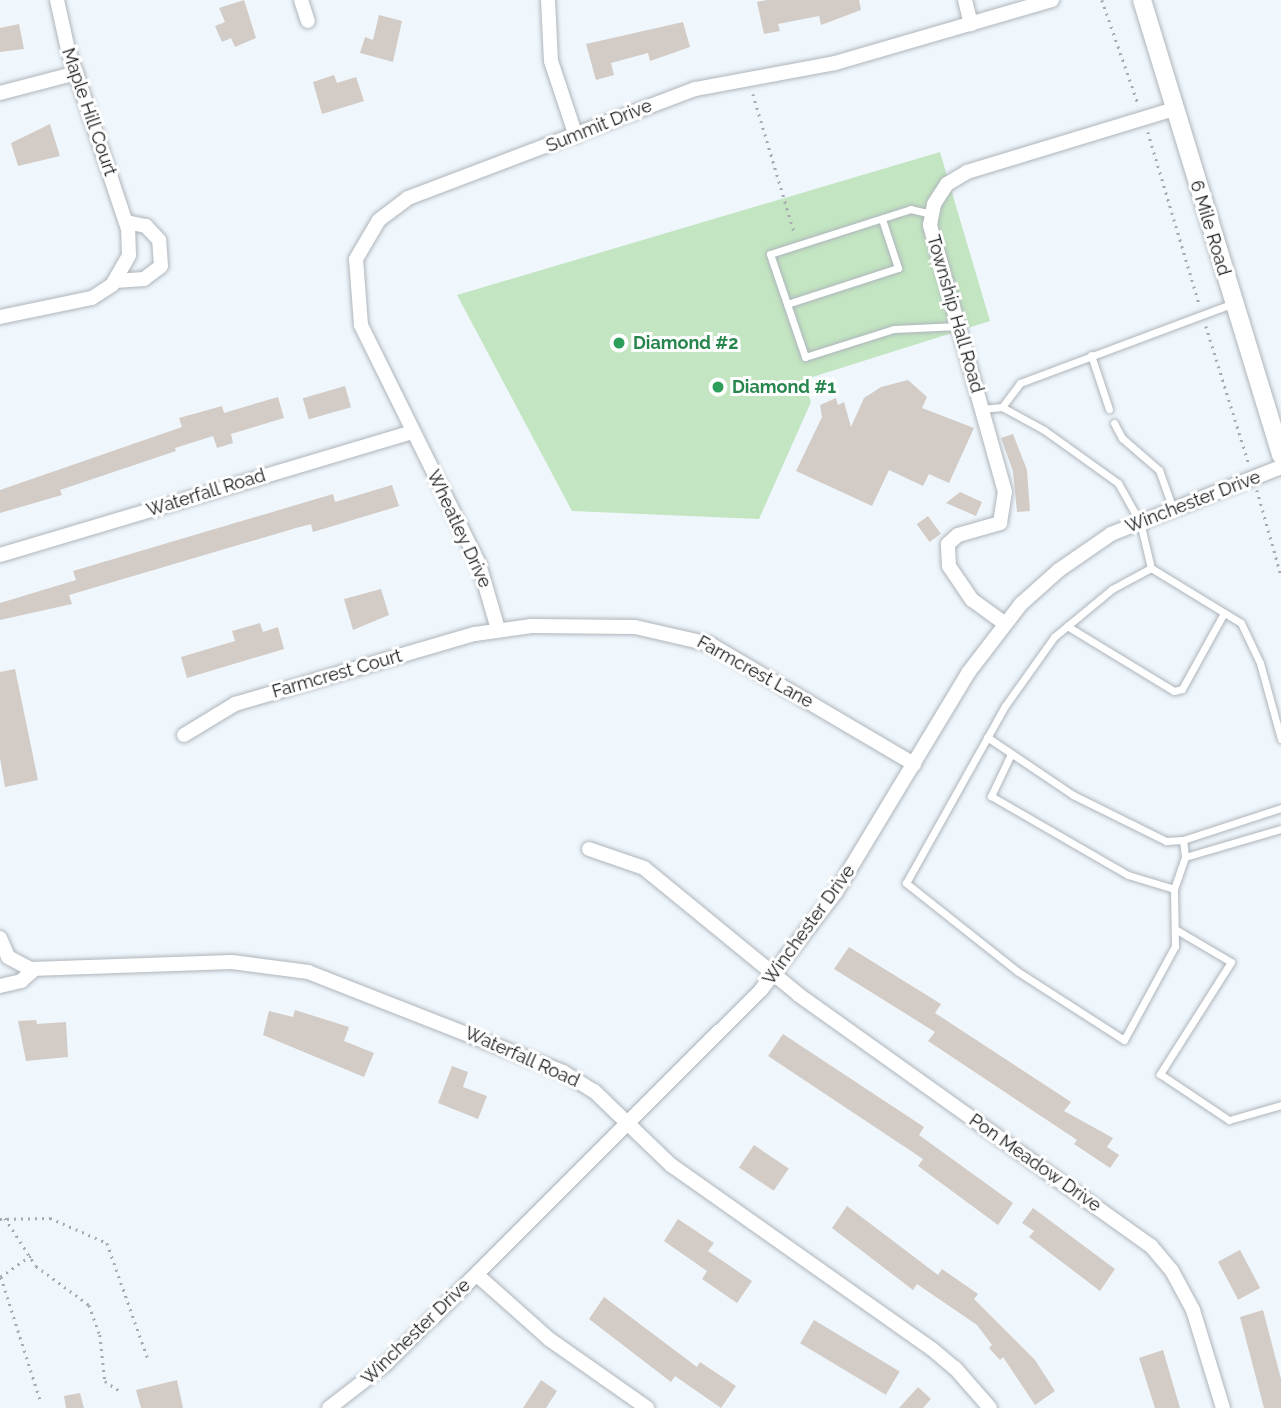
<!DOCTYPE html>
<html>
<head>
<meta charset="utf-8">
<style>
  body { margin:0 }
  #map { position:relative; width:1281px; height:1408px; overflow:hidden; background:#eff7fd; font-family:Raleway,sans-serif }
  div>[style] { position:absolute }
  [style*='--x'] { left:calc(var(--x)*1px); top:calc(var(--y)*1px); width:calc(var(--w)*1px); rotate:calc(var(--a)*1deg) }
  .green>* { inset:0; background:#c3e5c1 }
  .building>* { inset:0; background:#d3cbc5; transform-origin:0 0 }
  .path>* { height:2.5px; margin-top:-1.25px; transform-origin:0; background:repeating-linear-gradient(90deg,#a5abb0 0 2px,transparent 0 7px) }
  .roads { filter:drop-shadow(0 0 2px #aeb5bb) drop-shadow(0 0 2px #aeb5bb) }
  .service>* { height:7px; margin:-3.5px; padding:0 3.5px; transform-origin:3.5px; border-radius:3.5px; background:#fff }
  .minor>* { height:14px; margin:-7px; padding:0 7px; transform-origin:7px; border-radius:7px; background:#fff }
  .tertiary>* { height:18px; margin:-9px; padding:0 9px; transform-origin:9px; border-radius:9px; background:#fff }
  .dots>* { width:19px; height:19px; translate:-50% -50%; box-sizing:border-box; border:4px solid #fff; border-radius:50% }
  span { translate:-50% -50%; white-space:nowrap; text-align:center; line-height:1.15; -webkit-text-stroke:6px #fff; paint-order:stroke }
  .street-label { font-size:18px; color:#15181a }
  .leisure-label { font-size:18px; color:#27864d; font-weight:700 }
  .left { translate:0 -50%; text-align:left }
</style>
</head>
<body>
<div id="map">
  <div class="green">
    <i style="clip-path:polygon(940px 152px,990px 321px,803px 380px,811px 402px,759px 519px,572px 511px,457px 295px)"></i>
  </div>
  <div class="building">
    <i style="clip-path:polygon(244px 0,256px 38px,235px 47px,231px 38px,222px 42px,215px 26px,225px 22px,219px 8px)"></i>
    <i style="clip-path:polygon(767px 0,859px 0,861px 10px,821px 25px,819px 16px,778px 24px,780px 31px,764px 34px,757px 2px)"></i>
    <i style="clip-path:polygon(379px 15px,402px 21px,393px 62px,360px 53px,365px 37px,373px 40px)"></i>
    <i style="clip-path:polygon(683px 22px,690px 47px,650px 61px,648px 53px,611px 63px,614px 75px,596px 80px,586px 44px)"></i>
    <i style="clip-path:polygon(19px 24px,24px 49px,0 52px,0 28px)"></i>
    <i style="clip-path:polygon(334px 75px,337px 83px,356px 77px,364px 101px,322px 114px,313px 82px)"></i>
    <i style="clip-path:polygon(50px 124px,60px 156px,18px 166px,11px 143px)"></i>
    <i style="clip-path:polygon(908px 380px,927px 397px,922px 408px,974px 428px,949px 483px,929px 474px,923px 486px,889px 470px,872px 506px,796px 471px,822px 417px,820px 405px,836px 398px,838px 405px,844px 402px,851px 427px,864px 398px,881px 387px)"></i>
    <i style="left:345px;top:386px;width:22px;height:44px;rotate:74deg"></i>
    <i style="clip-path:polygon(278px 397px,284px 418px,231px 434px,233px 443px,217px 448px,213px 436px,175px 448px,176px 451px,60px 490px,62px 495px,0 513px,0 490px,182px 427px,179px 418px,222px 406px,224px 413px)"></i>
    <i style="clip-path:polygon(1013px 434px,1027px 470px,1030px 511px,1017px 512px,1013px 471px,1001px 438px)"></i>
    <i style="clip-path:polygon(392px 485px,399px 506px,313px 532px,311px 524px,296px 528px,69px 595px,72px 604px,0 620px,0 603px,76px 580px,73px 571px,333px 494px,335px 502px)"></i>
    <i style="clip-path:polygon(960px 492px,982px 502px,976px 516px,946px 503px)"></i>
    <i style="left:928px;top:516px;width:22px;height:14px;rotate:54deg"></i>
    <i style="clip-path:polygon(381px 589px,389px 615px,353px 630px,344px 599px)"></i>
    <i style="clip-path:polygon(260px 623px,263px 632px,278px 627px,284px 649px,187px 678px,181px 657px,235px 641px,232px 631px)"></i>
    <i style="clip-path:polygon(15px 669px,38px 780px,5px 787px,0 758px,0 672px)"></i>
    <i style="clip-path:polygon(849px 947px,941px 1004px,935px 1013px,1071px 1102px,1064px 1111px,1113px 1138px,1107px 1147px,1119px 1155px,1110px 1168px,1074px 1144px,1077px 1140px,928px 1041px,935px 1032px,834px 969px)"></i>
    <i style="clip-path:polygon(295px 1010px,349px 1027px,344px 1041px,374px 1053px,364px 1077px,263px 1035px,269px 1011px,293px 1017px)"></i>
    <i style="clip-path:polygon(36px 1020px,37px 1024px,66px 1022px,68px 1057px,26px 1061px,18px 1021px)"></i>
    <i style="clip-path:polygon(783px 1034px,924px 1127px,919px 1135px,1013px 1203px,998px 1225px,918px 1166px,923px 1159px,768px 1056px)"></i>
    <i style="clip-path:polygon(452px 1066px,468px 1072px,463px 1087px,487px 1096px,478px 1119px,438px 1103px)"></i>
    <i style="left:754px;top:1145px;width:42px;height:27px;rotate:34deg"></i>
    <i style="clip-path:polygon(847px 1206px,938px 1275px,942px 1269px,978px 1294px,974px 1299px,1035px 1360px,1055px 1391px,1035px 1405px,1003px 1357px,1000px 1360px,989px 1348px,992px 1345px,977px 1325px,917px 1284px,913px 1290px,832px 1228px)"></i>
    <i style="clip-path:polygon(1033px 1208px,1115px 1269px,1100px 1291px,1029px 1237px,1034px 1231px,1022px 1223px)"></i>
    <i style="clip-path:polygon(678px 1219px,714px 1243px,708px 1251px,752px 1281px,737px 1303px,702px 1279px,707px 1271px,664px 1241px)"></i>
    <i style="left:1240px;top:1250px;width:43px;height:25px;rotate:62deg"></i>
    <i style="clip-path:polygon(604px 1297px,697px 1367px,700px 1362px,736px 1386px,721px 1408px,675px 1376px,671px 1382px,589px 1319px)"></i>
    <i style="clip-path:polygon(1263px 1310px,1281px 1379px,1281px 1408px,1264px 1408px,1240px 1317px)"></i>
    <i style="left:814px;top:1320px;width:100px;height:27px;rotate:31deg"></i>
    <i style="clip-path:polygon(1163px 1350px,1175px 1391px,1180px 1408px,1155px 1408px,1139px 1358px)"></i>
    <i style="clip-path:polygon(177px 1380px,183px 1408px,141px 1408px,136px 1390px)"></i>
    <i style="clip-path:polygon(541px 1380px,557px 1391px,546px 1408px,523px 1408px)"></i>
    <i style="clip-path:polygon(918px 1387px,931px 1399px,923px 1408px,899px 1408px)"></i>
    <i style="clip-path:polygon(80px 1393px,84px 1408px,66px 1408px,64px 1396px)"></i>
  </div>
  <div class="path">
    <i style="--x:1102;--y:0;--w:112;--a:70.8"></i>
    <i style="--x:753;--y:94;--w:147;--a:73.4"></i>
    <i style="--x:1148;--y:132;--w:178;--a:73.4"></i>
    <i style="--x:1206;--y:326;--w:145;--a:72.7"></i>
    <i style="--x:1257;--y:490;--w:88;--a:74.2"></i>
    <i style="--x:5;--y:1218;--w:57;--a:57.1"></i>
    <i style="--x:36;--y:1266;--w:66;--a:36.3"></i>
    <i style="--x:89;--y:1305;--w:32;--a:70"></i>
    <i style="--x:100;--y:1335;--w:46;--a:83.8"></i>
    <i style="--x:105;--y:1381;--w:18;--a:34"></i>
    <i style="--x:0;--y:1219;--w:50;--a:-1.1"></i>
    <i style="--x:50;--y:1218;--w:62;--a:23.7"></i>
    <i style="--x:107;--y:1243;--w:123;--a:70.5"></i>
    <i style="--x:31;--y:1256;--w:37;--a:145"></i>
    <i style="--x:1;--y:1277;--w:128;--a:72.3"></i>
  </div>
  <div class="roads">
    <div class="service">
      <i style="--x:932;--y:214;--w:22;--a:-167"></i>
      <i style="--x:911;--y:209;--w:148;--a:162.3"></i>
      <i style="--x:770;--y:254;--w:109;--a:71.2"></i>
      <i style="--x:805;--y:357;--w:93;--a:-17.5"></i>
      <i style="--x:894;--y:329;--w:64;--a:-2.7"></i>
      <i style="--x:787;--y:304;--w:117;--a:-18"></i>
      <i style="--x:898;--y:268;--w:52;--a:-108.1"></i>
      <i style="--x:1091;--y:355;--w:57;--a:71.6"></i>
      <i style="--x:1002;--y:407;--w:30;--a:-53"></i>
      <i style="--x:1020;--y:383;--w:228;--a:-20.5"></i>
      <i style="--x:982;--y:409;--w:20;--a:-6"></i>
      <i style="--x:1002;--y:407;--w:48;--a:28.7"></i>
      <i style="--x:1044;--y:430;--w:91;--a:35.6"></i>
      <i style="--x:1118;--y:483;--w:45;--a:60.6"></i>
      <i style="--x:1140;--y:522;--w:47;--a:76.6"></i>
      <i style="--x:1114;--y:423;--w:17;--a:62"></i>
      <i style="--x:1122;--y:438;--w:49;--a:40.9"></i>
      <i style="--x:1159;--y:470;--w:41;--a:70.3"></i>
      <i style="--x:1067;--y:626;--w:125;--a:31.3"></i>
      <i style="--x:1174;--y:691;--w:8;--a:-14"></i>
      <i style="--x:1182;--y:689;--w:87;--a:-61.1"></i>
      <i style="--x:987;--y:737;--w:104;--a:34"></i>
      <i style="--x:1073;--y:795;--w:104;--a:26.3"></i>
      <i style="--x:1166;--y:841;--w:17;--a:-3"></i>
      <i style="--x:1011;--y:754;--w:47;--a:115.5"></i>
      <i style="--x:991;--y:796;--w:158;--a:30"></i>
      <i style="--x:1128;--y:875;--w:48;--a:16.9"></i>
      <i style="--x:1281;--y:808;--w:103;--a:161.9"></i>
      <i style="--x:1183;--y:840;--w:17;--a:83"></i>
      <i style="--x:1185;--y:857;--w:100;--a:-16.3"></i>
      <i style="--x:1185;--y:857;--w:34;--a:109"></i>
      <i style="--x:1174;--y:889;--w:57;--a:89"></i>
      <i style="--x:1175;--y:946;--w:107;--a:118.5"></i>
      <i style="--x:1124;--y:1040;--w:127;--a:-147.2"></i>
      <i style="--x:1017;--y:971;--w:142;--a:-141.6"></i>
      <i style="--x:906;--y:883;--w:203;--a:-60.8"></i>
      <i style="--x:1005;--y:706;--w:85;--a:-54.6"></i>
      <i style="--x:1054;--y:637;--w:75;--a:-39.6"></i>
      <i style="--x:1112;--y:589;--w:44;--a:-28.3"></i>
      <i style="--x:1151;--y:568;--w:105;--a:31.4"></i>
      <i style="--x:1241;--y:623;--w:44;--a:64.6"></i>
      <i style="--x:1260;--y:663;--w:79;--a:74.6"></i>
      <i style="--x:1175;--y:929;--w:65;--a:30.5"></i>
      <i style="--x:1231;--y:962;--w:133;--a:122.4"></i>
      <i style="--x:1160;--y:1074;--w:83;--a:33.7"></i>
      <i style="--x:1229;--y:1120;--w:54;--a:-16.1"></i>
    </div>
    <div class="minor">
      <i style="--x:301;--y:0;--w:22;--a:72"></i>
      <i style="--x:548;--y:0;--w:61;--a:87.2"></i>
      <i style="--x:551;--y:61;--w:79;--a:71.6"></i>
      <i style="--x:965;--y:0;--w:25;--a:76"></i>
      <i style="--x:0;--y:93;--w:79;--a:-14.7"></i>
      <i style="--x:115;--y:281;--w:29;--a:-4"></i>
      <i style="--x:144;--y:279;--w:21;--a:-37"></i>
      <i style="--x:161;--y:266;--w:26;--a:-94"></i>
      <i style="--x:159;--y:240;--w:19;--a:-133"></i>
      <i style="--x:146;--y:226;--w:20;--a:-169"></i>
      <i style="--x:0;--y:317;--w:94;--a:-11.7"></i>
      <i style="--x:92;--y:298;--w:24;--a:-33"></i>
      <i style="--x:112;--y:285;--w:34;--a:-60"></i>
      <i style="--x:129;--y:255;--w:26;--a:-92"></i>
      <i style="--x:128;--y:229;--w:189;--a:-108.5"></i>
      <i style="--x:68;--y:50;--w:51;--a:-102.4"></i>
      <i style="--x:0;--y:555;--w:430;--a:-16.6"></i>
      <i style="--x:1004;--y:623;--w:39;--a:-144"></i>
      <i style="--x:972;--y:600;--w:41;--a:-124.1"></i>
      <i style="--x:949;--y:566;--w:22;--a:-93"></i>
      <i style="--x:948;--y:544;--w:13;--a:-42"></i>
      <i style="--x:958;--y:535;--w:44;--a:-15.9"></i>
      <i style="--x:1000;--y:523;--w:31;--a:-81"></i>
      <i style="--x:1005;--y:492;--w:277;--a:-105.7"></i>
      <i style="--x:930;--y:225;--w:21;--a:-79"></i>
      <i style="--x:934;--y:204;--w:24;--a:-57"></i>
      <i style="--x:947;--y:184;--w:23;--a:-31"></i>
      <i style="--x:967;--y:172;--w:216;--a:-16.9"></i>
      <i style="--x:498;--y:629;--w:68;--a:-106.3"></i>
      <i style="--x:479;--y:564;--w:267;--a:-116.3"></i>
      <i style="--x:361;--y:325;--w:66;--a:-94.3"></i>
      <i style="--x:356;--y:259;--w:45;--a:-59.5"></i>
      <i style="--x:379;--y:220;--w:36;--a:-37"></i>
      <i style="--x:408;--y:198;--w:307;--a:-20.8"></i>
      <i style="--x:695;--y:89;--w:142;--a:-10.5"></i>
      <i style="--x:835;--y:63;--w:226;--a:-16.2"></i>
      <i style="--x:184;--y:735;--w:60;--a:-31.3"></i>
      <i style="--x:235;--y:704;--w:250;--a:-16.3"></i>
      <i style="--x:475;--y:634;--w:57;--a:-8.1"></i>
      <i style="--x:531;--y:626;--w:104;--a:0.6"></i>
      <i style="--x:635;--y:627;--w:77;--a:12.8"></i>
      <i style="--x:710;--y:644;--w:237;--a:30.5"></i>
      <i style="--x:589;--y:849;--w:58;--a:19.1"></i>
      <i style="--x:644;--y:868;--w:200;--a:39.3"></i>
      <i style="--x:799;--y:995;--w:432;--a:35.5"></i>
      <i style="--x:1151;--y:1246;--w:33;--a:50"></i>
      <i style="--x:1172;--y:1271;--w:44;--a:61.7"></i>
      <i style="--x:1193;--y:1310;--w:102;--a:73"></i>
      <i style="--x:0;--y:938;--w:21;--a:67"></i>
      <i style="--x:8;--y:957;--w:26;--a:28"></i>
      <i style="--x:31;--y:969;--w:201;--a:-2"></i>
      <i style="--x:232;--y:962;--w:77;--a:7.5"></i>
      <i style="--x:308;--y:972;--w:274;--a:21.4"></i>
      <i style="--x:563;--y:1072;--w:36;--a:32"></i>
      <i style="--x:594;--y:1091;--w:107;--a:43.9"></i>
      <i style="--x:671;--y:1165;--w:319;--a:35.2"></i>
      <i style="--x:932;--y:1349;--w:30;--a:40"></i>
      <i style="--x:955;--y:1368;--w:53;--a:48.8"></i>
      <i style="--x:0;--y:986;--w:22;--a:-13"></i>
      <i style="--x:21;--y:981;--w:18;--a:-41"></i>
      <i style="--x:477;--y:1275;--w:96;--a:41.6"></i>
      <i style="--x:549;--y:1339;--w:120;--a:35.1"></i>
      <i style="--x:329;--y:1408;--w:73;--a:-37.8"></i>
      <i style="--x:387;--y:1363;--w:528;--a:-44.92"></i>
      <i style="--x:761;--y:990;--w:123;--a:-52.6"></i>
      <i style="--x:836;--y:892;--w:256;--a:-58.9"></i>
      <i style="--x:968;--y:673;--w:87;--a:-52.5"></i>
      <i style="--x:1021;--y:604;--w:51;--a:-41.8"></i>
      <i style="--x:1059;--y:570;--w:63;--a:-34.7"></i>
      <i style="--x:1111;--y:534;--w:183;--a:-21.5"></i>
    </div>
    <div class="tertiary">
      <i style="--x:1142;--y:0;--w:476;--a:73"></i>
    </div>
  </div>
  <div class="dots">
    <i style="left:619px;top:343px;background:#2e9e5b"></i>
    <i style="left:718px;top:387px;background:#2e9e5b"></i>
  </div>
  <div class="street-label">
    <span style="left:89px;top:112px;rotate:71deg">Maple Hill Court</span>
    <span style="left:599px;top:126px;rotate:-22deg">Summit Drive</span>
    <span style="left:1210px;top:228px;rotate:73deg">6 Mile Road</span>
    <span style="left:955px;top:314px;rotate:74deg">Township Hall Road</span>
    <span style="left:206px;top:493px;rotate:-17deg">Waterfall Road</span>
    <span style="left:1193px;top:502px;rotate:-21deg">Winchester Drive</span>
    <span style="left:459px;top:529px;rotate:65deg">Wheatley Drive</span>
    <span style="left:755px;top:672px;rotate:29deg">Farmcrest Lane</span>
    <span style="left:337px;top:674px;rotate:-16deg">Farmcrest Court</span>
    <span style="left:809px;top:925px;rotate:-54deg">Winchester Drive</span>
    <span style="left:522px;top:1057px;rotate:24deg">Waterfall Road</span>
    <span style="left:1035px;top:1163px;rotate:35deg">Pon Meadow Drive</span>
    <span style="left:416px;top:1332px;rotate:-44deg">Winchester Drive</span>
  </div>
  <div class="leisure-label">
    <span class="left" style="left:633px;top:343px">Diamond #2</span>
    <span class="left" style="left:732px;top:387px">Diamond #1</span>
  </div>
</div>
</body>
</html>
